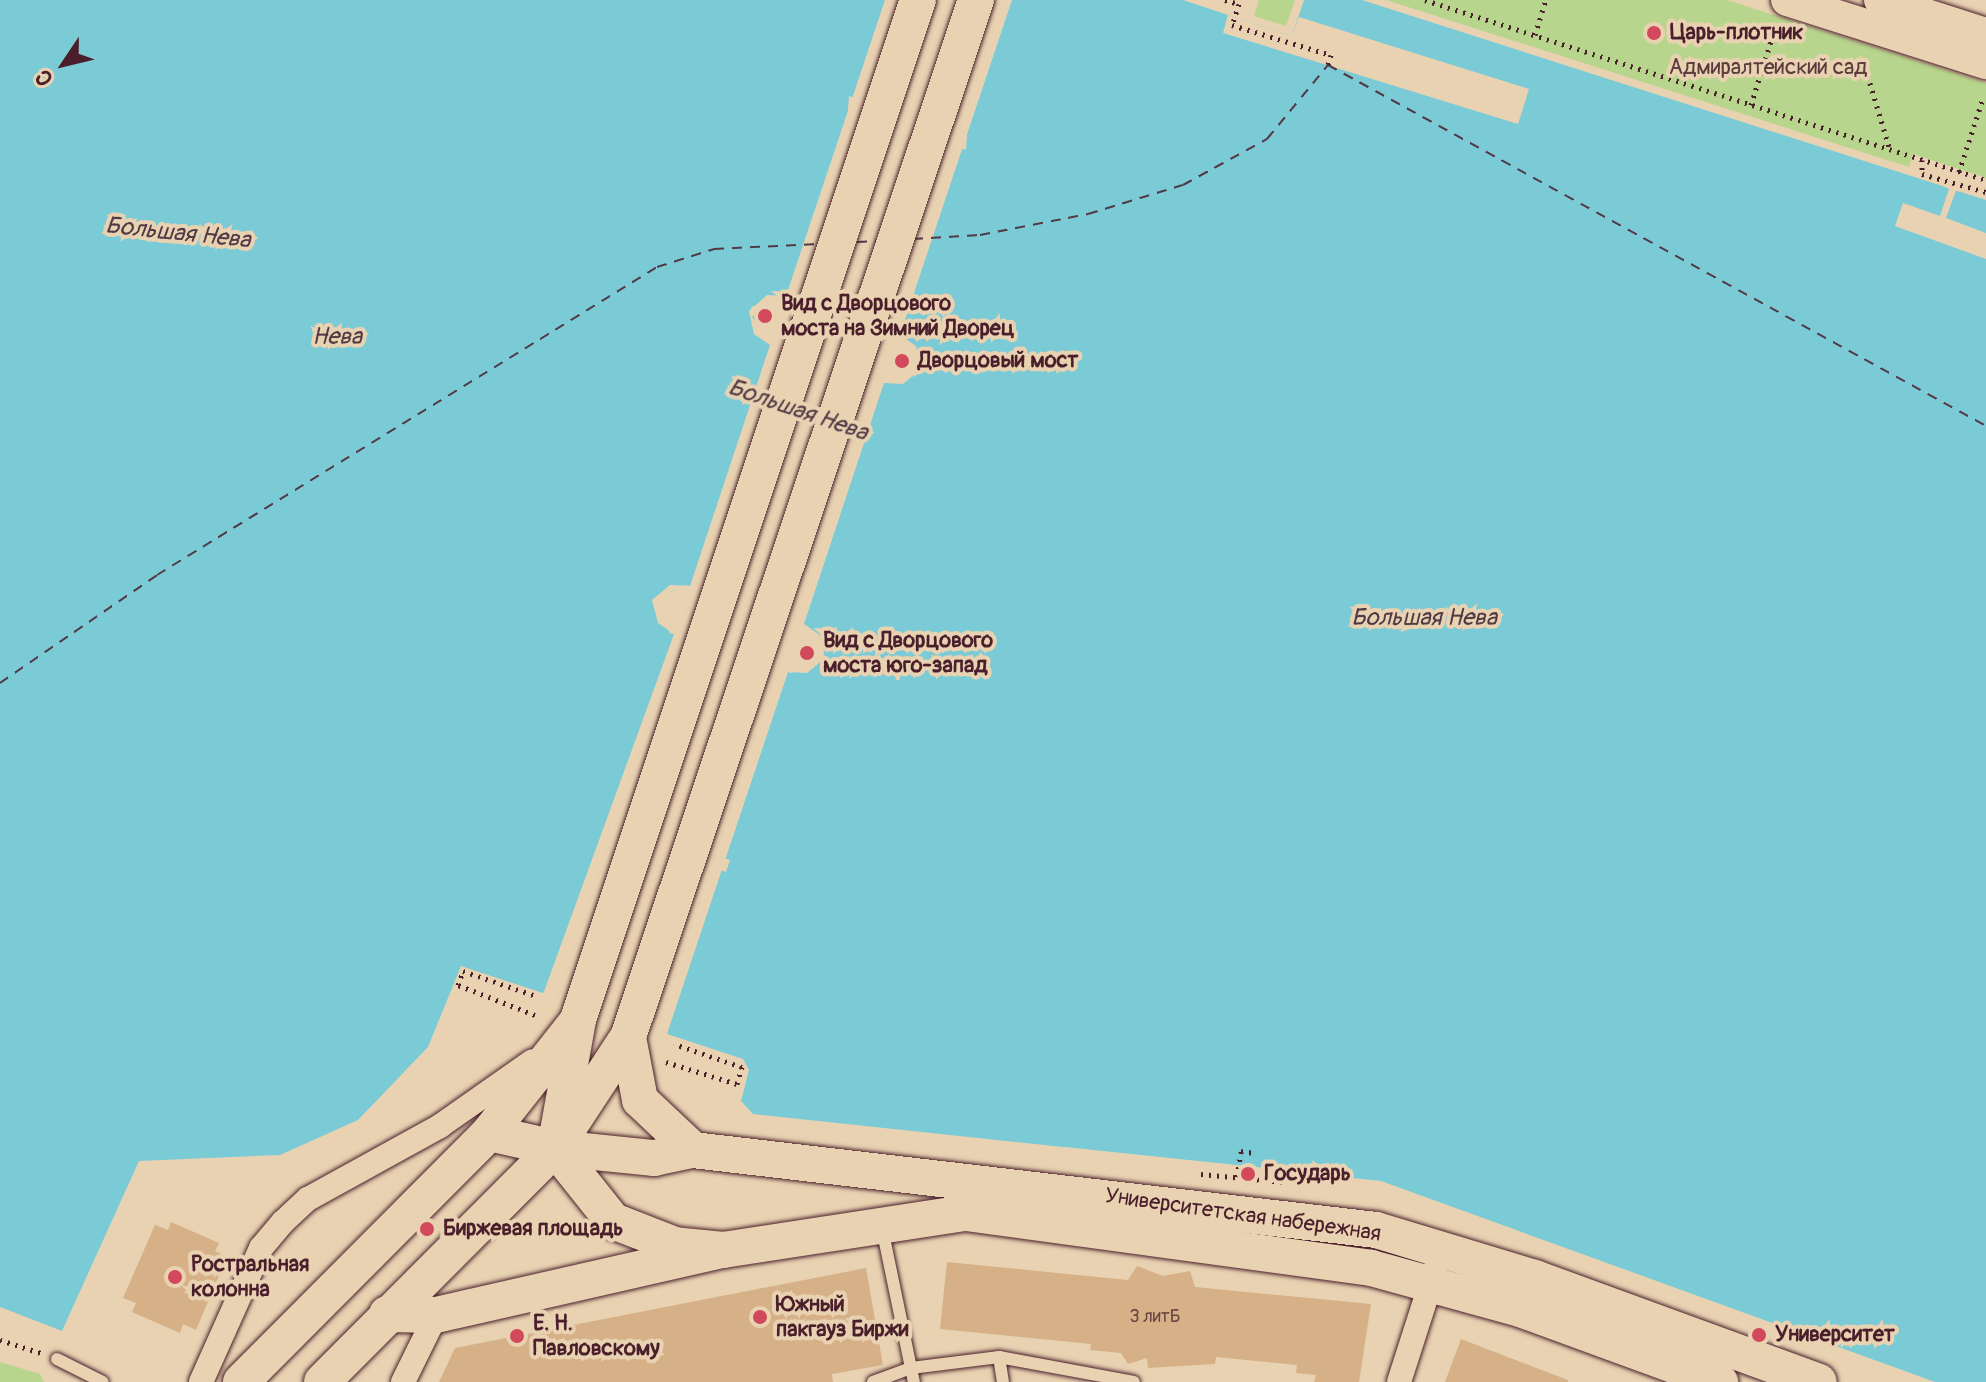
<!DOCTYPE html>
<html>
<head>
<meta charset="utf-8">
<style>
  body { margin:0 }
  #map { position:relative; width:1986px; height:1382px; overflow:hidden; background:#e8d2b2; font-family:Pangolin,sans-serif }
  div>[style] { position:absolute }
  [style*='--x'] { left:calc(var(--x)*1px); top:calc(var(--y)*1px); width:calc(var(--w)*1px); rotate:calc(var(--a)*1deg) }
  .green>* { inset:0; background:#b8d58d }
  .water>* { inset:0; background:#7bcbd7 }
  .pier>* { inset:0; background:#e8d2b2; transform-origin:0 0 }
  .ferry>* { height:2px; margin-top:-1px; transform-origin:0; background:repeating-linear-gradient(90deg,#513945 0 10px,transparent 0 18px) }
  .building>* { inset:0; background:#d6b087 }
  .path>* { height:5px; margin-top:-2.5px; transform-origin:0; background:repeating-linear-gradient(90deg,#4a1f2b 0 2px,transparent 0 8px) }
  .roads { filter:drop-shadow(0 0 2px #4a1f2b) drop-shadow(0 0 2px #4a1f2b) }
  .lane>* { height:12px; margin:-6px; padding:0 6px; transform-origin:6px; border-radius:6px; background:#e8d2b2 }
  .street>* { height:24px; margin:-12px; padding:0 12px; transform-origin:12px; border-radius:12px; background:#e8d2b2 }
  .secondary>* { height:32px; margin:-16px; padding:0 16px; transform-origin:16px; border-radius:16px; background:#e8d2b2 }
  .primary>* { height:36px; margin:-18px; padding:0 18px; transform-origin:18px; border-radius:18px; background:#e8d2b2 }
  .dots>* { width:22px; height:22px; translate:-50% -50%; box-sizing:border-box; border:4px solid #e8d2b2; border-radius:50% }
  span { translate:-50% -50%; white-space:nowrap; text-align:center; line-height:1.15; -webkit-text-stroke:8px #e8d2b2; paint-order:stroke }
  .number-label { font-size:18px; color:#6d4342 }
  .number-label span { -webkit-text-stroke-width:0 }
  .poi-label { font-size:22px; color:#4a1f2b; font-weight:700 }
  .left { translate:0 -50%; text-align:left }
  .park-label { font-size:22px; color:#5a3a3a }
  .street-label { font-size:22px; color:#4a1f2b }
  .water-label { font-size:24px; color:#513945; font-style:italic }
  .north { position:absolute; left:24px; top:24px; width:80px; height:80px; -webkit-text-stroke:6px #e8d2b2; paint-order:stroke; rotate:235deg; font-size:22px; font-weight:700; line-height:32px; text-align:center; color:#4a1f2b }
  .north::after { content:''; display:block; margin:auto; width:28px; height:36px; background:#4a1f2b; clip-path:polygon(50% 0,100% 100%,50% 72%,0 100%) }
</style>
</head>
<body>
<div id="map">
  <div class="green">
    <i style="clip-path:polygon(1259px 0,1295px 0,1286px 26px,1254px 16px)"></i>
    <i style="clip-path:polygon(1386px 0,1727px 0,1986px 83px,1986px 178px,1913px 154px,1909px 167px)"></i>
    <i style="clip-path:polygon(0 1362px,40px 1374px,44px 1382px,0 1382px)"></i>
  </div>
  <div class="water">
    <i style="clip-path:polygon(evenodd,0 0,1183px 0,1292px 36px,1304px 0,1362px 0,1986px 200px,1986px 1382px,1935px 1382px,1381px 1181px,753px 1114px,741px 1101px,749px 1070px,743px 1059px,461px 966px,428px 1047px,358px 1120px,280px 1155px,139px 1161px,62px 1331px,0 1307px,0 0,849px 96px,967px 136px,966px 150px,848px 110px,849px 96px,0 0,782px 296px,904px 336px,918px 352px,920px 372px,888px 383px,767px 343px,751px 307px,782px 296px,0 0,686px 585px,807px 626px,825px 658px,791px 673px,670px 633px,652px 600px,686px 585px,0 0,608px 819px,730px 860px,726px 872px,604px 832px,608px 819px)"></i>
  </div>
  <div class="pier">
    <i style="clip-path:polygon(evenodd,885px 0,1012px 0,900px 335px,916px 346px,921px 369px,903px 384px,884px 383px,804px 624px,820px 635px,825px 658px,807px 673px,788px 672px,666px 1037px,542px 997px,674px 634px,658px 623px,652px 600px,670px 585px,690px 586px,770px 345px,754px 334px,749px 311px,767px 295px,786px 296px,885px 0,851px 101px,966px 140px,964px 145px,849px 106px,851px 101px,885px 0,770px 300px,899px 339px,916px 357px,916px 370px,886px 379px,771px 340px,752px 317px,770px 300px,885px 0,673px 590px,803px 629px,821px 656px,790px 668px,675px 630px,656px 604px,673px 590px,885px 0,610px 824px,725px 863px,608px 829px,610px 824px)"></i>
    <i style="clip-path:polygon(1183px 0,1292px 36px,1299px 17px,1529px 89px,1518px 124px,1223px 33px,1228px 15px)"></i>
    <i style="clip-path:polygon(1921px 175px,1982px 195px,1956px 191px,1946px 218px,1986px 233px,1986px 259px,1895px 226px,1903px 203px,1940px 216px,1949px 189px)"></i>
    <i style="left:1064px;top:1147px;width:214px;height:4px;rotate:6deg"></i>
  </div>
  <div class="ferry">
    <i style="--x:913;--y:239;--w:67;--a:-3.4"></i>
    <i style="--x:980;--y:235;--w:110;--a:-11"></i>
    <i style="--x:1088;--y:214;--w:99;--a:-17"></i>
    <i style="--x:1183;--y:185;--w:96;--a:-28.7"></i>
    <i style="--x:1267;--y:139;--w:96;--a:-50.5"></i>
    <i style="--x:1328;--y:65;--w:751;--a:28.75"></i>
    <i style="--x:857;--y:242;--w:21;--a:-3"></i>
    <i style="--x:0;--y:683;--w:191;--a:-34.5"></i>
    <i style="--x:157;--y:575;--w:587;--a:-31.63"></i>
    <i style="--x:657;--y:267;--w:60;--a:-17.5"></i>
    <i style="--x:714;--y:249;--w:104;--a:-2.8"></i>
  </div>
  <div class="building">
    <i style="clip-path:polygon(171px 1222px,219px 1243px,215px 1251px,227px 1257px,196px 1330px,183px 1324px,180px 1333px,132px 1312px,136px 1303px,123px 1298px,155px 1225px,168px 1230px)"></i>
    <i style="clip-path:polygon(947px 1262px,1128px 1280px,1137px 1266px,1163px 1276px,1190px 1271px,1195px 1287px,1371px 1304px,1359px 1382px,1314px 1382px,1316px 1375px,1296px 1373px,1297px 1365px,1216px 1357px,1215px 1364px,1148px 1368px,1147px 1358px,1128px 1364px,1121px 1353px,1090px 1350px,1091px 1344px,940px 1329px)"></i>
    <i style="clip-path:polygon(866px 1268px,883px 1365px,832px 1374px,833px 1382px,439px 1382px,455px 1348px)"></i>
    <i style="clip-path:polygon(1461px 1339px,1568px 1380px,1568px 1382px,1445px 1382px)"></i>
  </div>
  <div class="path">
    <i style="--x:1225;--y:0;--w:15;--a:16"></i>
    <i style="--x:1239;--y:4;--w:22;--a:108"></i>
    <i style="--x:1232;--y:25;--w:103;--a:16.9"></i>
    <i style="--x:1331;--y:55;--w:10;--a:107"></i>
    <i style="--x:1425;--y:0;--w:589;--a:17.79"></i>
    <i style="--x:1535;--y:35;--w:37;--a:-73"></i>
    <i style="--x:1863;--y:60;--w:94;--a:73.3"></i>
    <i style="--x:1751;--y:105;--w:77;--a:-72.7"></i>
    <i style="--x:1922;--y:160;--w:14;--a:90"></i>
    <i style="--x:1922;--y:174;--w:66;--a:15.7"></i>
    <i style="--x:1959;--y:172;--w:78;--a:-72"></i>
    <i style="--x:535;--y:1015;--w:83;--a:-158.7"></i>
    <i style="--x:458;--y:985;--w:15;--a:-70"></i>
    <i style="--x:463;--y:971;--w:77;--a:18.9"></i>
    <i style="--x:666;--y:1062;--w:74;--a:17.2"></i>
    <i style="--x:737;--y:1084;--w:18;--a:-74"></i>
    <i style="--x:742;--y:1067;--w:72;--a:-161.3"></i>
    <i style="--x:1201;--y:1174;--w:83;--a:5.5"></i>
    <i style="--x:1237;--y:1177;--w:26;--a:-81"></i>
    <i style="--x:1241;--y:1151;--w:14;--a:8"></i>
    <i style="--x:0;--y:1340;--w:43;--a:17.6"></i>
  </div>
  <div class="roads">
    <div class="lane">
      <i style="--x:882;--y:1228;--w:157;--a:78.3"></i>
      <i style="--x:999;--y:1357;--w:25;--a:81"></i>
      <i style="--x:57;--y:1359;--w:51;--a:26.6"></i>
      <i style="--x:873;--y:1382;--w:40;--a:-20.2"></i>
      <i style="--x:911;--y:1368;--w:89;--a:-7.1"></i>
      <i style="--x:999;--y:1357;--w:137;--a:10.5"></i>
    </div>
    <div class="street">
      <i style="--x:201;--y:1382;--w:147;--a:-65.9"></i>
      <i style="--x:261;--y:1248;--w:34;--a:-50"></i>
      <i style="--x:283;--y:1222;--w:34;--a:-43"></i>
      <i style="--x:308;--y:1199;--w:151;--a:-28.9"></i>
      <i style="--x:440;--y:1126;--w:113;--a:-35"></i>
      <i style="--x:403;--y:1382;--w:75;--a:-63.8"></i>
      <i style="--x:1399;--y:1382;--w:118;--a:-72.2"></i>
    </div>
    <div class="secondary">
      <i style="--x:1787;--y:0;--w:209;--a:17.6"></i>
      <i style="--x:1880;--y:0;--w:111;--a:17.8"></i>
    </div>
    <div class="primary">
      <i style="--x:628;--y:1037;--w:64;--a:79.2"></i>
      <i style="--x:640;--y:1100;--w:73;--a:43.3"></i>
      <i style="--x:489;--y:1133;--w:68;--a:12.8"></i>
      <i style="--x:555;--y:1148;--w:100;--a:5.8"></i>
      <i style="--x:654;--y:1158;--w:40;--a:-12"></i>
      <i style="--x:693;--y:1150;--w:688;--a:6.68"></i>
      <i style="--x:1376;--y:1230;--w:166;--a:16.8"></i>
      <i style="--x:1535;--y:1278;--w:302;--a:20.1"></i>
      <i style="--x:723;--y:1250;--w:48;--a:-174.1"></i>
      <i style="--x:675;--y:1245;--w:66;--a:-158.8"></i>
      <i style="--x:613;--y:1221;--w:93;--a:-128.5"></i>
      <i style="--x:555;--y:1148;--w:130;--a:-79.8"></i>
      <i style="--x:578;--y:1020;--w:1075;--a:-71.57"></i>
      <i style="--x:387;--y:1314;--w:49;--a:1.2"></i>
      <i style="--x:436;--y:1315;--w:294;--a:-12.8"></i>
      <i style="--x:723;--y:1250;--w:246;--a:-8.7"></i>
      <i style="--x:966;--y:1213;--w:409;--a:7.7"></i>
      <i style="--x:1371;--y:1268;--w:158;--a:15.4"></i>
      <i style="--x:1523;--y:1310;--w:210;--a:20.1"></i>
      <i style="--x:241;--y:1382;--w:351;--a:-45.1"></i>
      <i style="--x:489;--y:1133;--w:139;--a:-51.7"></i>
      <i style="--x:322;--y:1382;--w:330;--a:-45.1"></i>
      <i style="--x:555;--y:1148;--w:133;--a:-56.7"></i>
      <i style="--x:628;--y:1037;--w:1094;--a:-71.45"></i>
    </div>
  </div>
  <div class="dots">
    <i style="left:1654px;top:33px;background:#d1495b"></i>
    <i style="left:765px;top:316px;background:#d1495b"></i>
    <i style="left:902px;top:361px;background:#d1495b"></i>
    <i style="left:807px;top:653px;background:#d1495b"></i>
    <i style="left:1248px;top:1174px;background:#d1495b"></i>
    <i style="left:427px;top:1229px;background:#d1495b"></i>
    <i style="left:175px;top:1277px;background:#d1495b"></i>
    <i style="left:760px;top:1317px;background:#d1495b"></i>
    <i style="left:1759px;top:1335px;background:#d1495b"></i>
    <i style="left:517px;top:1336px;background:#d1495b"></i>
  </div>
  <div class="number-label">
    <span style="left:1155px;top:1317px">3 литБ</span>
  </div>
  <div class="poi-label">
    <span class="left" style="left:1670px;top:33px">Царь-плотник</span>
    <span class="left" style="left:781px;top:316px">Вид с Дворцового<br>моста на Зимний Дворец</span>
    <span class="left" style="left:918px;top:361px">Дворцовый мост</span>
    <span class="left" style="left:823px;top:653px">Вид с Дворцового<br>моста юго-запад</span>
    <span class="left" style="left:1264px;top:1174px">Государь</span>
    <span class="left" style="left:443px;top:1229px">Биржевая площадь</span>
    <span class="left" style="left:191px;top:1277px">Ростральная<br>колонна</span>
    <span class="left" style="left:776px;top:1317px">Южный<br>пакгауз Биржи</span>
    <span class="left" style="left:533px;top:1336px">Е. Н.<br>Павловскому</span>
    <span class="left" style="left:1775px;top:1335px">Университет</span>
  </div>
  <div class="park-label">
    <span style="left:1768px;top:68px">Адмиралтейский сад</span>
  </div>
  <div class="street-label">
    <span style="left:1243px;top:1215px;rotate:8deg">Университетская набережная</span>
  </div>
  <div class="water-label">
    <span style="left:178px;top:233px;rotate:6deg">Большая Нева</span>
    <span style="left:337px;top:337px">Нева</span>
    <span style="left:798px;top:410px;rotate:19deg">Большая Нева</span>
    <span style="left:1424px;top:618px">Большая Нева</span>
  </div>
  <div class="north">С</div>
</div>
</body>
</html>
